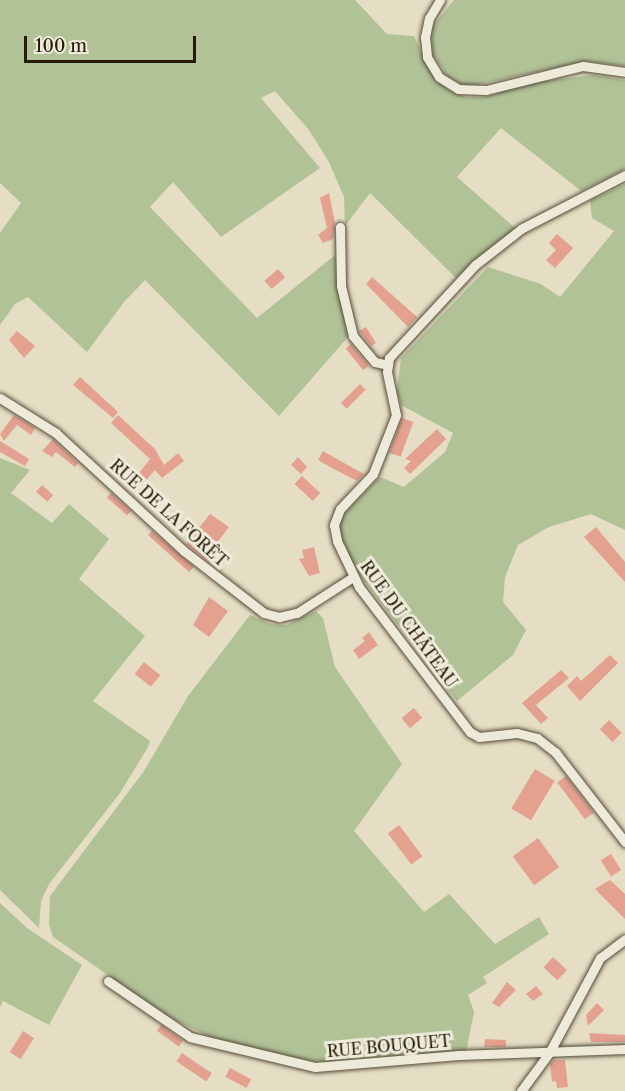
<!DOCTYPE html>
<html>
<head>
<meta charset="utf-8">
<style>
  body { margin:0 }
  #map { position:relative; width:625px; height:1091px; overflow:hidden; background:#e5dec4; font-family:"Libre Caslon Text",serif }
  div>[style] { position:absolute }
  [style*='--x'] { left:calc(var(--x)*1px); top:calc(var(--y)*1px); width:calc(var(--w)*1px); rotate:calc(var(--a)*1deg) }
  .green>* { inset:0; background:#b1c297 }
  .building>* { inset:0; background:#e4a190; transform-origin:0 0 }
  .roads { filter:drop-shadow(0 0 2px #564b38) drop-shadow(0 0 2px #564b38) }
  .street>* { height:9px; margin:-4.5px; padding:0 4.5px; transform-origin:4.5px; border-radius:4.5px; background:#eeead9 }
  span { translate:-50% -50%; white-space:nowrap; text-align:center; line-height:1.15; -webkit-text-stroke:6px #eeead9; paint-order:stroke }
  .street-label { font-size:16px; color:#271a09 }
  .scale { position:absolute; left:24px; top:36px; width:172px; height:27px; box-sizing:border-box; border:3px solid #271a09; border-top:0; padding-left:8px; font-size:18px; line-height:21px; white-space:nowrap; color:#271a09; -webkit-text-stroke:4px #eeead9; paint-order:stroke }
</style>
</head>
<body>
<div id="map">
  <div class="green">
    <i style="clip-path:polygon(0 0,355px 0,387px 34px,414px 36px,430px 70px,449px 90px,465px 97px,484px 97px,536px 82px,594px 75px,625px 80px,625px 169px,581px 191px,501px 128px,457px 177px,515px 228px,456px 278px,370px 193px,345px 226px,344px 197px,329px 162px,309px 130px,275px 91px,261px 98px,320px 168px,221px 237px,173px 182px,150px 207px,257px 318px,335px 255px,348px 337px,279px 416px,145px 280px,124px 302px,87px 352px,28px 297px,15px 304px,0 325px,0 233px,21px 203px,0 183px)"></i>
    <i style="clip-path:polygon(454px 0,625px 0,625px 66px,586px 61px,467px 87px,448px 77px,432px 53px,431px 28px)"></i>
    <i style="clip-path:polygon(625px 184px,625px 530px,591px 514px,549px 527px,518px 545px,505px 577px,503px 602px,526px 630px,513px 655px,457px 701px,353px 567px,340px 536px,338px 520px,380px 477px,404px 487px,445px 452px,453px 433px,401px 405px,397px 390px,401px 358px,488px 267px,541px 284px,560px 297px,614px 231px,592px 218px,590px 201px)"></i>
    <i style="clip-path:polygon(0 458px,30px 470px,11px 493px,52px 523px,69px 504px,109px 539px,79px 579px,145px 636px,93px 701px,150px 741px,148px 747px,120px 793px,49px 884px,41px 901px,39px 928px,0 890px)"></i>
    <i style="clip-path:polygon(316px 611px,323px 618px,335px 667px,402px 764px,354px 831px,424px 912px,449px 894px,495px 944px,539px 917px,549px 934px,483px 977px,487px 983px,468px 995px,474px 1012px,466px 1052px,339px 1062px,308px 1061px,228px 1046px,167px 1016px,53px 937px,49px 925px,50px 896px,144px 771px,188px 696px,250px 615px,271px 624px,286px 625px)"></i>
    <i style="clip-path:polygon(0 903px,27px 928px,82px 965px,49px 1025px,3px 1001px,0 1007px)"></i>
  </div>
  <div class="building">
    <i style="clip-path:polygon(329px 193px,335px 223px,333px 239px,323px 243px,318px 235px,327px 228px,320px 198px)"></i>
    <i style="clip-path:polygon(557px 234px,573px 248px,555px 268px,546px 260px,556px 250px,549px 243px)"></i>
    <i style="left:278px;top:269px;width:11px;height:18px;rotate:49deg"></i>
    <i style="clip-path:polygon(372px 277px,417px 317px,408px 327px,366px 284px)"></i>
    <i style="clip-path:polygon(366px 327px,376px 343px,371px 346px,359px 331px)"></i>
    <i style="clip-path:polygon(17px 331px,35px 346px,24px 358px,9px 340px)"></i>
    <i style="left:351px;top:344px;width:28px;height:7px;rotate:51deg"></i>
    <i style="clip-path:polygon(80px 377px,118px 412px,113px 418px,73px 385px)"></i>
    <i style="left:360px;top:384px;width:8px;height:27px;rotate:45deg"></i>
    <i style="clip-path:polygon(14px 415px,35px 428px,31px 435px,17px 425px,4px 441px,0 434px)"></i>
    <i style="clip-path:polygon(118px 415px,155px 449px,164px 465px,178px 453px,184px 461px,162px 478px,155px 470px,139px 488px,132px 482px,150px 459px,111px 423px)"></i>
    <i style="left:402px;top:418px;width:12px;height:37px;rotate:20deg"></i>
    <i style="clip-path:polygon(437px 429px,446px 439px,410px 474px,404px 468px,411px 461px,405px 459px)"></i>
    <i style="clip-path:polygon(53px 439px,78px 463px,75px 467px,56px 452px,52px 457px,42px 451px)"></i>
    <i style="clip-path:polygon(0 441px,29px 459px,25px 466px,0 452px)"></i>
    <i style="clip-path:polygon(323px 451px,337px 459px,364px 474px,357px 481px,332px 468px,318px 460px)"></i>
    <i style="clip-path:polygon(298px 457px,307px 467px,301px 474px,291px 465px)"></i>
    <i style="left:302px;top:476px;width:25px;height:11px;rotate:43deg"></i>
    <i style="left:42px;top:485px;width:15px;height:9px;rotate:42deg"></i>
    <i style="left:111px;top:493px;width:27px;height:6px;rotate:42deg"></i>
    <i style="clip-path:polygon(210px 514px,229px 527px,216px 544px,221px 548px,210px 563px,186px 544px)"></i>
    <i style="clip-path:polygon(596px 527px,625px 562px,625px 582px,584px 537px)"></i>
    <i style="clip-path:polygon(152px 531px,194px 567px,189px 572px,148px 535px)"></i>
    <i style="clip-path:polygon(314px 547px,320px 573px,309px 576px,299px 559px,304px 558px,302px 550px)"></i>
    <i style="clip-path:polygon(209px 597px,228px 611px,209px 637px,193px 625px)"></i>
    <i style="clip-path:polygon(369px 632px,378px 645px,359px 659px,353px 650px,365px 641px,362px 638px)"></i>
    <i style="clip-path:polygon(610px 655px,618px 663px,580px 701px,567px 686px,577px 676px,581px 681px)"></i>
    <i style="left:144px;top:662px;width:21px;height:15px;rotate:39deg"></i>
    <i style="clip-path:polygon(561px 670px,569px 678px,536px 705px,548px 718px,541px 724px,522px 703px)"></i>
    <i style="left:414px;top:708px;width:13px;height:16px;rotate:51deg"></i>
    <i style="left:609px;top:720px;width:18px;height:13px;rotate:45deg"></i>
    <i style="left:535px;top:769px;width:23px;height:46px;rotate:31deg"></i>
    <i style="left:566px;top:776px;width:46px;height:11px;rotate:53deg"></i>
    <i style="left:399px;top:825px;width:39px;height:14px;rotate:53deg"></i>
    <i style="left:538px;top:838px;width:36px;height:31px;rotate:54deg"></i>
    <i style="left:611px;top:854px;width:19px;height:12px;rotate:58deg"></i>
    <i style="clip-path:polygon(610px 880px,625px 894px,625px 919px,595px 889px)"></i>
    <i style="left:553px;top:957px;width:19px;height:14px;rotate:43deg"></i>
    <i style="clip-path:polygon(507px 982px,516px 990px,499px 1007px,492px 1003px)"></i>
    <i style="clip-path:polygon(536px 986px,543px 994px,533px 1001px,526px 994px)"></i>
    <i style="clip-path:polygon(597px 1003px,604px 1010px,588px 1026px,586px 1015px)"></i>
    <i style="left:161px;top:1025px;width:27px;height:7px;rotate:36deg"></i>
    <i style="left:23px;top:1031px;width:13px;height:25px;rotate:32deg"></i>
    <i style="clip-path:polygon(589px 1033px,625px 1035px,625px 1042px,591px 1042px)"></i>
    <i style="clip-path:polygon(485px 1039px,506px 1040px,506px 1047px,484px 1047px)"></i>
    <i style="left:182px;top:1053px;width:36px;height:10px;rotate:34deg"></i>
    <i style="clip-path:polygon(554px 1060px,565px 1060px,568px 1087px,557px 1088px,556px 1081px,552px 1082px,550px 1064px)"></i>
    <i style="left:230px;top:1068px;width:24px;height:10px;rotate:28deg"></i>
  </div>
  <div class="roads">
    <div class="street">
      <i style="--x:440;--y:0;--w:21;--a:121"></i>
      <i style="--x:429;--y:18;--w:19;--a:102"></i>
      <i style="--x:425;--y:37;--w:20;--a:84"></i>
      <i style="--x:427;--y:57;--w:23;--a:59"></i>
      <i style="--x:439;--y:77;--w:22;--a:32"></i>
      <i style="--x:458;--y:89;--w:28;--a:2"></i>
      <i style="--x:486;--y:90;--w:100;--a:-13.9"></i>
      <i style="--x:583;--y:66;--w:42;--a:8.1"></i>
      <i style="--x:625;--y:175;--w:117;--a:152.6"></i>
      <i style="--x:521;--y:229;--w:58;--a:142"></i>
      <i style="--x:475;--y:265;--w:127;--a:132.8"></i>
      <i style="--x:389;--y:358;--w:14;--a:98"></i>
      <i style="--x:387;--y:372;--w:44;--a:78.2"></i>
      <i style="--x:396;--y:415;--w:63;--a:111.3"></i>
      <i style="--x:373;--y:474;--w:48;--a:133.3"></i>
      <i style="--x:340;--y:509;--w:17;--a:111"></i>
      <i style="--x:334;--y:525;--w:16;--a:79"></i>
      <i style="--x:337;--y:541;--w:51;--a:64.4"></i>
      <i style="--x:359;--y:587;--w:183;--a:52.6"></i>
      <i style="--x:470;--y:732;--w:10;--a:29"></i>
      <i style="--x:479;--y:737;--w:38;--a:-6"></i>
      <i style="--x:517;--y:733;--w:21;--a:14"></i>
      <i style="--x:537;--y:738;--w:24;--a:38"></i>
      <i style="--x:556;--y:753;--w:113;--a:52.2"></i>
      <i style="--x:340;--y:227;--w:59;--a:89"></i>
      <i style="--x:341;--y:286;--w:51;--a:76.5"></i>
      <i style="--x:353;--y:336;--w:34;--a:50"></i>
      <i style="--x:375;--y:362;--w:13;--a:13"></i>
      <i style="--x:0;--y:398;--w:66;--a:32"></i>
      <i style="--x:56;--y:433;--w:174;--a:42.7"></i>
      <i style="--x:184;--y:551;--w:101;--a:37.8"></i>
      <i style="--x:264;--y:613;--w:16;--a:15"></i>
      <i style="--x:279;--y:617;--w:18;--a:-13"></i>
      <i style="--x:297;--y:613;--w:67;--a:-32.7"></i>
      <i style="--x:108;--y:981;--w:99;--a:34.3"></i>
      <i style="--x:190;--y:1037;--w:129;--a:13.5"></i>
      <i style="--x:315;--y:1067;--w:144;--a:-4.8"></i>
      <i style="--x:459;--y:1055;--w:166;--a:-2.1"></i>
      <i style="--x:521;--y:1091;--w:47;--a:-53.6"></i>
      <i style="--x:549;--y:1053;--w:108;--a:-61.8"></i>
      <i style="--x:600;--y:958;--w:31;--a:-37"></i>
    </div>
  </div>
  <div class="street-label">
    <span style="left:169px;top:513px;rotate:42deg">RUE DE LA FORÊT</span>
    <span style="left:409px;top:624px;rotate:54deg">RUE DU CHÂTEAU</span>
    <span style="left:389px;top:1046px;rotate:-5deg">RUE BOUQUET</span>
  </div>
  <div class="scale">100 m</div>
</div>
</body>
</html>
